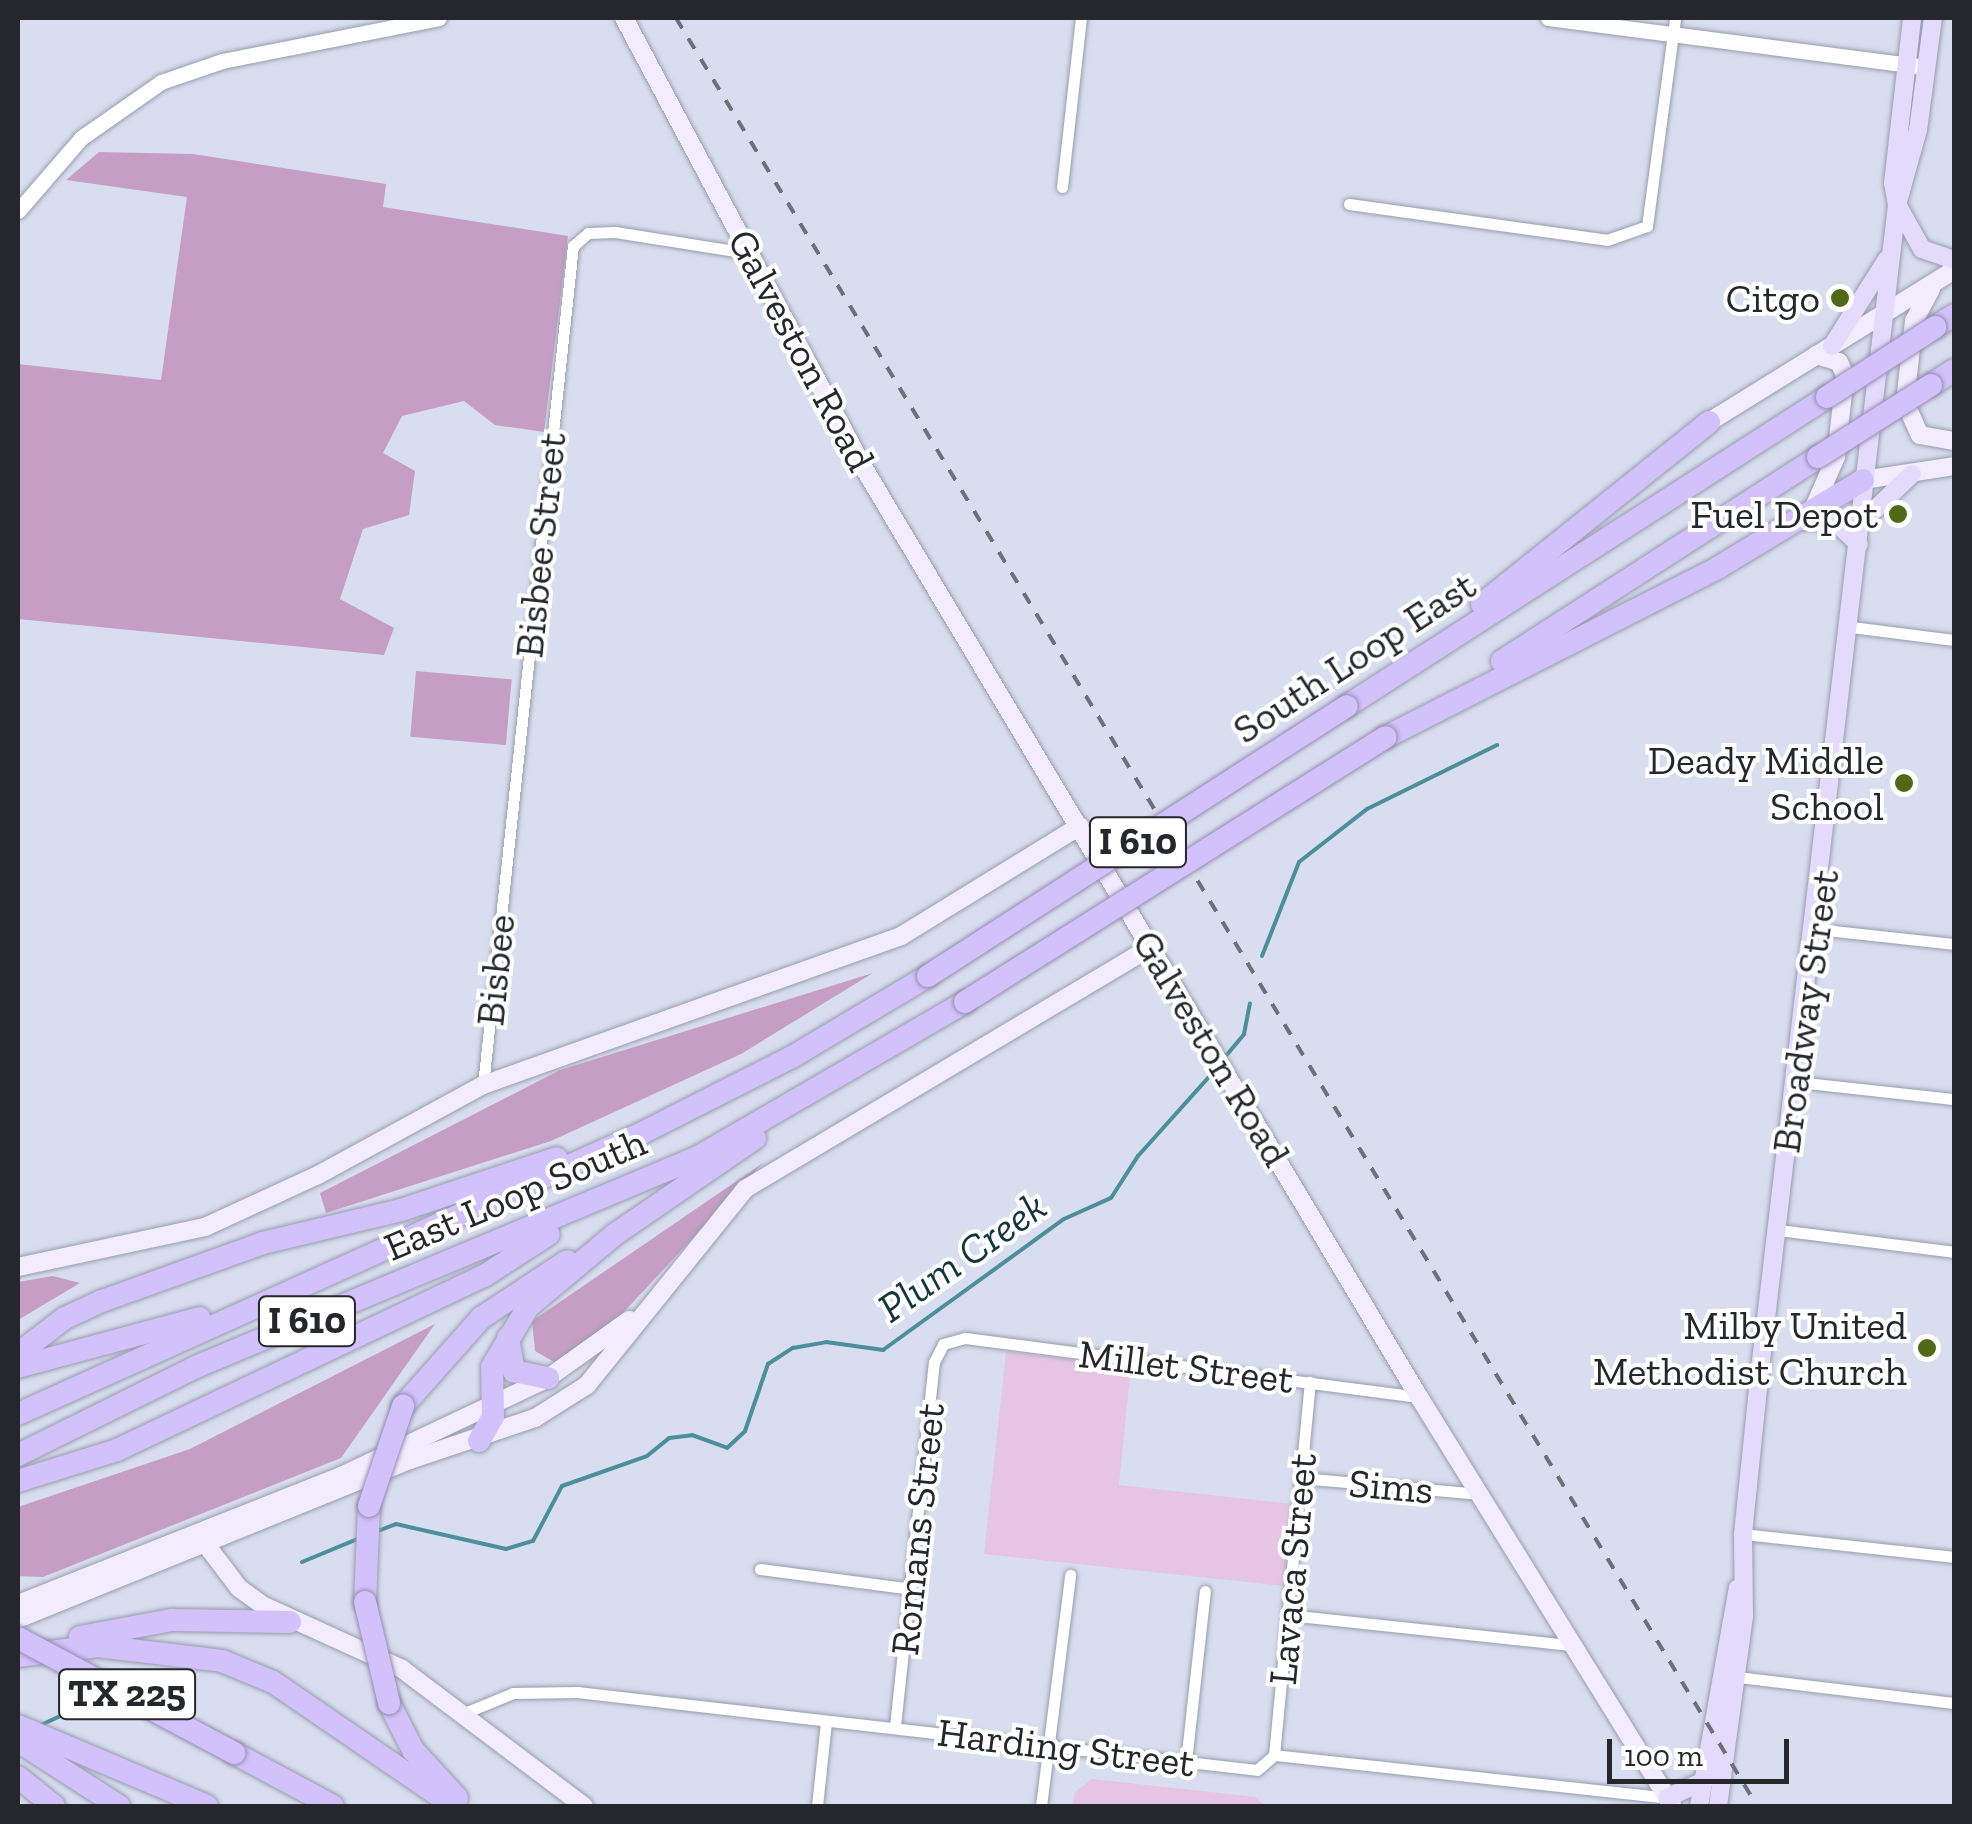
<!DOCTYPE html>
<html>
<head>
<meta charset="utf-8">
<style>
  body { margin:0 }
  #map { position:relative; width:1972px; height:1824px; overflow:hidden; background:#d8deef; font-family:"Zilla Slab",serif }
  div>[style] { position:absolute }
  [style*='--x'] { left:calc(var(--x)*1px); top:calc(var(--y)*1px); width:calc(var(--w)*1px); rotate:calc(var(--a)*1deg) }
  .green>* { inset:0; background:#e6c4e4 }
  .forest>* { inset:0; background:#c69ec5; transform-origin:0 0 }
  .stream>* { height:4px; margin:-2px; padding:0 2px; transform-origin:2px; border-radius:2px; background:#4c8f9b }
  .roads { filter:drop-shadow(0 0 2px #979dad) drop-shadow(0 0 2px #979dad) }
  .minor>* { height:11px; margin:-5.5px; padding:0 5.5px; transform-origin:5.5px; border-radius:5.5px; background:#fff }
  .tertiary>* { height:15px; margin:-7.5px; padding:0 7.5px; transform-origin:7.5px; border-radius:7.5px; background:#fff }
  .secondary>* { height:18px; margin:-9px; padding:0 9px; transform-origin:9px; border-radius:9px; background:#f2ecfe }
  .primary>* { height:18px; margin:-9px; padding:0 9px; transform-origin:9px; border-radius:9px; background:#e4dafc }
  .motorway>* { height:22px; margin:-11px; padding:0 11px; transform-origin:11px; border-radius:11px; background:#d2c1fa }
  .rail>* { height:4px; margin-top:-2px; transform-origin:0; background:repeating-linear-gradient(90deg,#6c707a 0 12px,transparent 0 24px) }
  .bridges { filter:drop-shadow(0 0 2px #958bb2) drop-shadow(0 0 2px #958bb2) }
  .motorway-bridge>* { height:22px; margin:-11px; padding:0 11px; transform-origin:11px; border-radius:11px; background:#d2c1fa }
  .dots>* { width:28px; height:28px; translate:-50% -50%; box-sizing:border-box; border:5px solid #fff; border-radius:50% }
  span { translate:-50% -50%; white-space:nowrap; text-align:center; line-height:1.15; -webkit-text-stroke:8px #fff; paint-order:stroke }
  .shield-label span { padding:2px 8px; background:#fff; border:2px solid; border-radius:8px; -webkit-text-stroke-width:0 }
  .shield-label { font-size:38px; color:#25272d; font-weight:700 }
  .poi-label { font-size:40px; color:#25272d }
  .right { translate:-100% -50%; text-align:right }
  .street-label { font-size:40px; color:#25272d }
  .water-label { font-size:42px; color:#15363c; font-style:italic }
  .frame { position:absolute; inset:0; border:20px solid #25272d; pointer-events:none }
  .scale { position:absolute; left:1607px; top:1739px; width:182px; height:45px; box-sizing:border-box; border:5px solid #25272d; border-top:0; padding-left:12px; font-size:30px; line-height:35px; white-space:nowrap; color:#25272d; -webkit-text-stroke:8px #fff; paint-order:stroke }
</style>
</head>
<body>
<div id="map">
  <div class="green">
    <i style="clip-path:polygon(1006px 1352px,1131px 1366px,1119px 1485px,1292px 1504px,1283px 1586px,984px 1554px)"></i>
    <i style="clip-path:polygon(1092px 1779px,1256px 1797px,1265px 1806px,1073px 1806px,1074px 1793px)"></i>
  </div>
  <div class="forest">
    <i style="clip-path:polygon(99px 152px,193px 154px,386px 184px,383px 207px,568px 236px,544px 432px,495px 425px,464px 401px,402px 416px,383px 453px,415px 471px,409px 515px,363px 529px,340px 599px,394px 628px,384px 655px,18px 619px,18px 364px,161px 380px,187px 197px,66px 180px)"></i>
    <i style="left:416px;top:671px;width:96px;height:66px;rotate:5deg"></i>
    <i style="clip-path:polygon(873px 973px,741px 1054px,551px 1141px,326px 1213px,320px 1193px,560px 1070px)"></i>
    <i style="clip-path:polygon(763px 1163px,606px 1331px,556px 1363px,535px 1351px,532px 1321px)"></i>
    <i style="clip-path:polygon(53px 1276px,80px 1283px,18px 1320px,18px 1282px)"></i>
    <i style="clip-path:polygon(435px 1324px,341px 1458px,43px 1577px,18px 1576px,18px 1507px,190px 1449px)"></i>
  </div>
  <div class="stream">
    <i style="--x:1262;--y:956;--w:101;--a:-68.5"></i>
    <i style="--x:1299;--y:862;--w:86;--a:-37.9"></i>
    <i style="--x:1367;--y:809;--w:145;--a:-26.2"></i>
    <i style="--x:1225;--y:1057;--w:30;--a:-50"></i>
    <i style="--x:1244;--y:1034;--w:31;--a:-79"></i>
    <i style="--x:378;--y:1531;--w:19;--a:-21"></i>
    <i style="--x:396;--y:1524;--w:113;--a:12.8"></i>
    <i style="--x:506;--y:1549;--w:28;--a:-17"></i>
    <i style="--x:533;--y:1541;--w:62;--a:-62.2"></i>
    <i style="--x:562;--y:1486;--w:90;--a:-19.4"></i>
    <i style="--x:647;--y:1456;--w:28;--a:-39"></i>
    <i style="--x:669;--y:1438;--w:23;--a:-7"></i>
    <i style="--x:692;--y:1435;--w:37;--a:20"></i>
    <i style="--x:727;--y:1448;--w:25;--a:-43"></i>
    <i style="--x:745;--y:1431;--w:71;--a:-71.1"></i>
    <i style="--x:768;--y:1364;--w:30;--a:-33"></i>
    <i style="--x:793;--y:1348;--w:34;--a:-10"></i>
    <i style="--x:826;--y:1342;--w:58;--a:8"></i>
    <i style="--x:883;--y:1350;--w:223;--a:-35.9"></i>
    <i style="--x:1064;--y:1219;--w:51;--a:-24.1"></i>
    <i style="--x:1111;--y:1198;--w:50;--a:-57.3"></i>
    <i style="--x:1138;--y:1156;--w:117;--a:-48.1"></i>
    <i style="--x:302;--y:1562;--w:63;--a:-22.5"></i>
    <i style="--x:41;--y:1725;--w:50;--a:-25"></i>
  </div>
  <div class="roads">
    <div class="minor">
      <i style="--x:1062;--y:187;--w:170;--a:-83.6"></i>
      <i style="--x:1349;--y:204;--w:260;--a:7.9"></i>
      <i style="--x:1607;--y:240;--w:42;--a:-19.3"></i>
      <i style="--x:1647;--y:226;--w:210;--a:-82.3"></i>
      <i style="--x:1851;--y:627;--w:104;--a:7.2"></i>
      <i style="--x:1816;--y:929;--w:139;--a:6.2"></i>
      <i style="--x:1797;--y:1082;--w:158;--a:6.2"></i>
      <i style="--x:483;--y:1085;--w:844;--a:-83.88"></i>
      <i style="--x:573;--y:246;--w:20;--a:-41"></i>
      <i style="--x:588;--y:233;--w:27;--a:-2"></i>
      <i style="--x:615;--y:232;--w:135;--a:9"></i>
      <i style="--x:1778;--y:1230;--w:177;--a:7.1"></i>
      <i style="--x:1301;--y:1478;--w:180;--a:5.1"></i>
      <i style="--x:1743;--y:1534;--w:212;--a:6.2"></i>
      <i style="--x:760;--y:1569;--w:152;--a:7.5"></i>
      <i style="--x:1289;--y:1615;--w:285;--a:6.1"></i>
      <i style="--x:1730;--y:1676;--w:226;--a:6.9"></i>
      <i style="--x:462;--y:1714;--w:55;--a:-22.4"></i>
      <i style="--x:513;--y:1693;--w:64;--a:-0.9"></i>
      <i style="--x:577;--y:1692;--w:684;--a:6.54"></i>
      <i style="--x:1257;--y:1770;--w:23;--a:-41"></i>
      <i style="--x:1274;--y:1755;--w:395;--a:6.2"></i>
      <i style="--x:895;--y:1726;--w:366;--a:-83.9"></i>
      <i style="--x:934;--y:1362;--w:20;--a:-63"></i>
      <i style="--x:943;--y:1344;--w:23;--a:-15"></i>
      <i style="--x:965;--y:1338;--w:458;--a:7.4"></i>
      <i style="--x:1274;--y:1755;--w:375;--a:-84.5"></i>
      <i style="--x:1186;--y:1762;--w:172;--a:-83.7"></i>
      <i style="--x:817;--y:1806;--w:84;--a:-83.9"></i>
      <i style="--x:1041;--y:1806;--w:233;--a:-82.8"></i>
    </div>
    <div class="tertiary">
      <i style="--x:1548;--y:18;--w:371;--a:7.4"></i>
      <i style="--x:18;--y:211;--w:96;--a:-49.2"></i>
      <i style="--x:81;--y:138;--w:98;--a:-35"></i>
      <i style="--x:161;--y:82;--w:65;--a:-19"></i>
      <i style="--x:222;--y:61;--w:221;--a:-11.2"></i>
    </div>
    <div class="secondary">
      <i style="--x:624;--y:18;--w:506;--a:61.97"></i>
      <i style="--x:862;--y:465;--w:1086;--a:59.14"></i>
      <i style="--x:1419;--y:1397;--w:481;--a:58.2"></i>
      <i style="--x:1931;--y:289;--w:36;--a:118"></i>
      <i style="--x:1914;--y:321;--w:81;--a:96.3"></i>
      <i style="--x:1905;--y:402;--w:36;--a:66"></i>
      <i style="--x:1920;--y:435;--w:35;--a:10"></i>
      <i style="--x:1709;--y:422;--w:288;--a:-31.8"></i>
      <i style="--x:1863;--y:480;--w:92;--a:-8.7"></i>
      <i style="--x:1814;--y:507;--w:55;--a:-66.3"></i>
      <i style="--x:1836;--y:457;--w:82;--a:-83.7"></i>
      <i style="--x:1845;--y:375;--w:14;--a:-115"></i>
      <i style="--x:1839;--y:362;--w:24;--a:-163"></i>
      <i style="--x:18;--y:1267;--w:191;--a:-12.1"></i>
      <i style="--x:205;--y:1227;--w:124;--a:-24.7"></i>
      <i style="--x:318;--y:1175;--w:188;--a:-28.6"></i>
      <i style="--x:483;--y:1085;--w:444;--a:-19.6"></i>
      <i style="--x:901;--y:936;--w:210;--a:-31.6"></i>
      <i style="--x:201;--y:1538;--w:63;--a:52.8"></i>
      <i style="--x:239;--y:1588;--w:31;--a:36"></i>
      <i style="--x:264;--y:1606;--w:152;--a:24.5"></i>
      <i style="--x:402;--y:1669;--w:228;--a:37"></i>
      <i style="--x:18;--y:1604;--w:347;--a:-21.6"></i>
      <i style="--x:341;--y:1476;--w:229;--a:-25.3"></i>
      <i style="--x:548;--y:1378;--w:100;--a:-35.6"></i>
      <i style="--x:18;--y:1619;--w:423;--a:-22.1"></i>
      <i style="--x:410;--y:1460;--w:132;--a:-18.6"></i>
      <i style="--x:535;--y:1418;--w:62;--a:-32.4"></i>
      <i style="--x:587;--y:1385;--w:252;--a:-51.1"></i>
      <i style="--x:745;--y:1189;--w:474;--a:-30.8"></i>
    </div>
    <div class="primary">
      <i style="--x:1897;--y:205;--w:78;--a:-74.4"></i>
      <i style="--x:1918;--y:130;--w:113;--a:-82.4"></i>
      <i style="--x:1898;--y:206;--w:49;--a:60.8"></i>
      <i style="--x:1922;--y:249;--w:34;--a:19"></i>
      <i style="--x:1832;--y:346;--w:103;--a:-57.7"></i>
      <i style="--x:1796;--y:521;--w:38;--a:0"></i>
      <i style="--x:1834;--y:521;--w:34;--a:43"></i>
      <i style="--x:1860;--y:524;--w:72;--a:-43.9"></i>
      <i style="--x:1667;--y:1798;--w:40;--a:-25"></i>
      <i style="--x:1699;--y:1806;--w:221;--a:-79.9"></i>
      <i style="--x:1718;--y:1806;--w:192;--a:-82.2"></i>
      <i style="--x:1744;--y:1616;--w:82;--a:-90.7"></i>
      <i style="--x:1743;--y:1534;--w:174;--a:-84.1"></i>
      <i style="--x:1761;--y:1361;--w:1164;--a:-83.29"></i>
      <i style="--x:1897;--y:205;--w:22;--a:-100"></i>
      <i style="--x:1893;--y:183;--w:166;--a:-83.4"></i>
    </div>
    <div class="motorway">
      <i style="--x:1935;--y:327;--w:22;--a:-32"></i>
      <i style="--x:1931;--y:385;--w:27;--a:-33"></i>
      <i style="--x:1482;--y:604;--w:291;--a:-38.7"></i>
      <i style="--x:1502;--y:661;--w:376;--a:-32.8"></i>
      <i style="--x:1347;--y:706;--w:571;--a:-32.77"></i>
      <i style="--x:1386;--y:737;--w:374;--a:-27"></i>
      <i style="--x:1719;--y:567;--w:168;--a:-31.1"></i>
      <i style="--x:508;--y:1338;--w:34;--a:80"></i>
      <i style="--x:514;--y:1371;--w:35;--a:12"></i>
      <i style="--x:18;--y:1354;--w:59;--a:-37.5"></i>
      <i style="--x:65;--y:1318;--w:41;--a:-24.7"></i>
      <i style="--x:102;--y:1301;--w:171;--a:-19.8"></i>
      <i style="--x:263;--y:1243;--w:142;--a:-13.4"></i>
      <i style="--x:401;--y:1210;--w:164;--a:-18.4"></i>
      <i style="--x:18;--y:1367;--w:188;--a:-15.1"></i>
      <i style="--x:403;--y:1406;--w:118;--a:-48.4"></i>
      <i style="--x:481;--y:1318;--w:103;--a:-33.5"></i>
      <i style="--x:18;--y:1414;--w:684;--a:-24.24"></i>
      <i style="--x:642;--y:1133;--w:168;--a:-26.9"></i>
      <i style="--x:792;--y:1057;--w:158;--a:-30.8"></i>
      <i style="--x:479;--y:1441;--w:28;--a:-60"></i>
      <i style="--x:493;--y:1417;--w:50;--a:-91.1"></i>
      <i style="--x:492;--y:1367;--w:70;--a:-59"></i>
      <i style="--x:528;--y:1307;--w:112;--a:-39.9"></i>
      <i style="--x:614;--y:1235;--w:171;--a:-34.5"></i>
      <i style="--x:18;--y:1455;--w:201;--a:-26.3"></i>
      <i style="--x:198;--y:1366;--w:542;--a:-22.68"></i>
      <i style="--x:698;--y:1157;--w:309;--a:-30.1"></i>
      <i style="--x:18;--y:1481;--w:104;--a:-17.4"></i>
      <i style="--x:117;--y:1450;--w:406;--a:-25.4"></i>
      <i style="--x:484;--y:1276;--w:77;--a:-32.9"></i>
      <i style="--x:365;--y:1602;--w:96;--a:-87.6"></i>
      <i style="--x:80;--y:1637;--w:94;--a:-10.5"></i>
      <i style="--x:172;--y:1620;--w:118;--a:1"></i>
      <i style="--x:18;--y:1656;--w:80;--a:-7.2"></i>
      <i style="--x:97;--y:1646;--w:126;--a:6.8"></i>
      <i style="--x:222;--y:1661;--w:55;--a:22.4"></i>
      <i style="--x:273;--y:1682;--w:219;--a:34.4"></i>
      <i style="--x:389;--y:1703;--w:53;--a:62.9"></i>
      <i style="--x:413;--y:1750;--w:65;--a:47.5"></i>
      <i style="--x:18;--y:1726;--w:205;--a:22.9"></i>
      <i style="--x:18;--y:1741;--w:120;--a:32.8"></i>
      <i style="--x:234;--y:1753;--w:112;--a:28.2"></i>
      <i style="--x:18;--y:1777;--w:46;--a:38.9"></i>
    </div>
  </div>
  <div class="rail">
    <i style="--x:676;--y:18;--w:2089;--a:58.84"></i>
  </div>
  <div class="bridges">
    <div class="motorway-bridge">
      <i style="--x:1827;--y:397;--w:129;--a:-32.9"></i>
      <i style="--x:1818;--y:457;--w:134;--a:-32.5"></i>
      <i style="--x:928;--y:976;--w:498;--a:-32.8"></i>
      <i style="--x:965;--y:1002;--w:497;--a:-32.2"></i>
      <i style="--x:369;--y:1506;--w:106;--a:-71.2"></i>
      <i style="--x:365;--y:1602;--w:104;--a:76.6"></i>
      <i style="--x:18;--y:1638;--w:245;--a:28"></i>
    </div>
  </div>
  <div class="dots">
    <i style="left:1840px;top:298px;background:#516817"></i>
    <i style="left:1898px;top:514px;background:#516817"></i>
    <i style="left:1904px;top:783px;background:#516817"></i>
    <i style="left:1927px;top:1348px;background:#516817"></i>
  </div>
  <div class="shield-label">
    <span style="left:1138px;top:842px">I 610</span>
    <span style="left:307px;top:1321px">I 610</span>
    <span style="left:127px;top:1694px">TX 225</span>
  </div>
  <div class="poi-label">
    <span class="right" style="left:1820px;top:298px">Citgo</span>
    <span class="right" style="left:1878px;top:514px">Fuel Depot</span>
    <span class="right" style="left:1884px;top:783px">Deady Middle<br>School</span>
    <span class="right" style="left:1907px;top:1348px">Milby United<br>Methodist Church</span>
  </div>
  <div class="street-label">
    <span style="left:802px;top:350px;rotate:62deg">Galveston Road</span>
    <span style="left:540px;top:545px;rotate:-84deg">Bisbee Street</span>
    <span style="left:1354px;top:657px;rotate:-33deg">South Loop East</span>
    <span style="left:495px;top:970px;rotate:-84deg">Bisbee</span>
    <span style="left:1805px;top:1011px;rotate:-82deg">Broadway Street</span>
    <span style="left:1212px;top:1048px;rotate:59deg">Galveston Road</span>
    <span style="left:515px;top:1194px;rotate:-23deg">East Loop South</span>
    <span style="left:1186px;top:1366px;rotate:7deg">Millet Street</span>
    <span style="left:1391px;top:1486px;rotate:5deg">Sims</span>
    <span style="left:917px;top:1529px;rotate:-84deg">Romans Street</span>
    <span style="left:1292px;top:1569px;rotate:-85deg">Lavaca Street</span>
    <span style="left:1066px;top:1747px;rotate:7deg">Harding Street</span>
  </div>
  <div class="water-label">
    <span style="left:962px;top:1257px;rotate:-35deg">Plum Creek</span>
  </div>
  <div class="frame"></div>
  <div class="scale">100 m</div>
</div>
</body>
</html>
